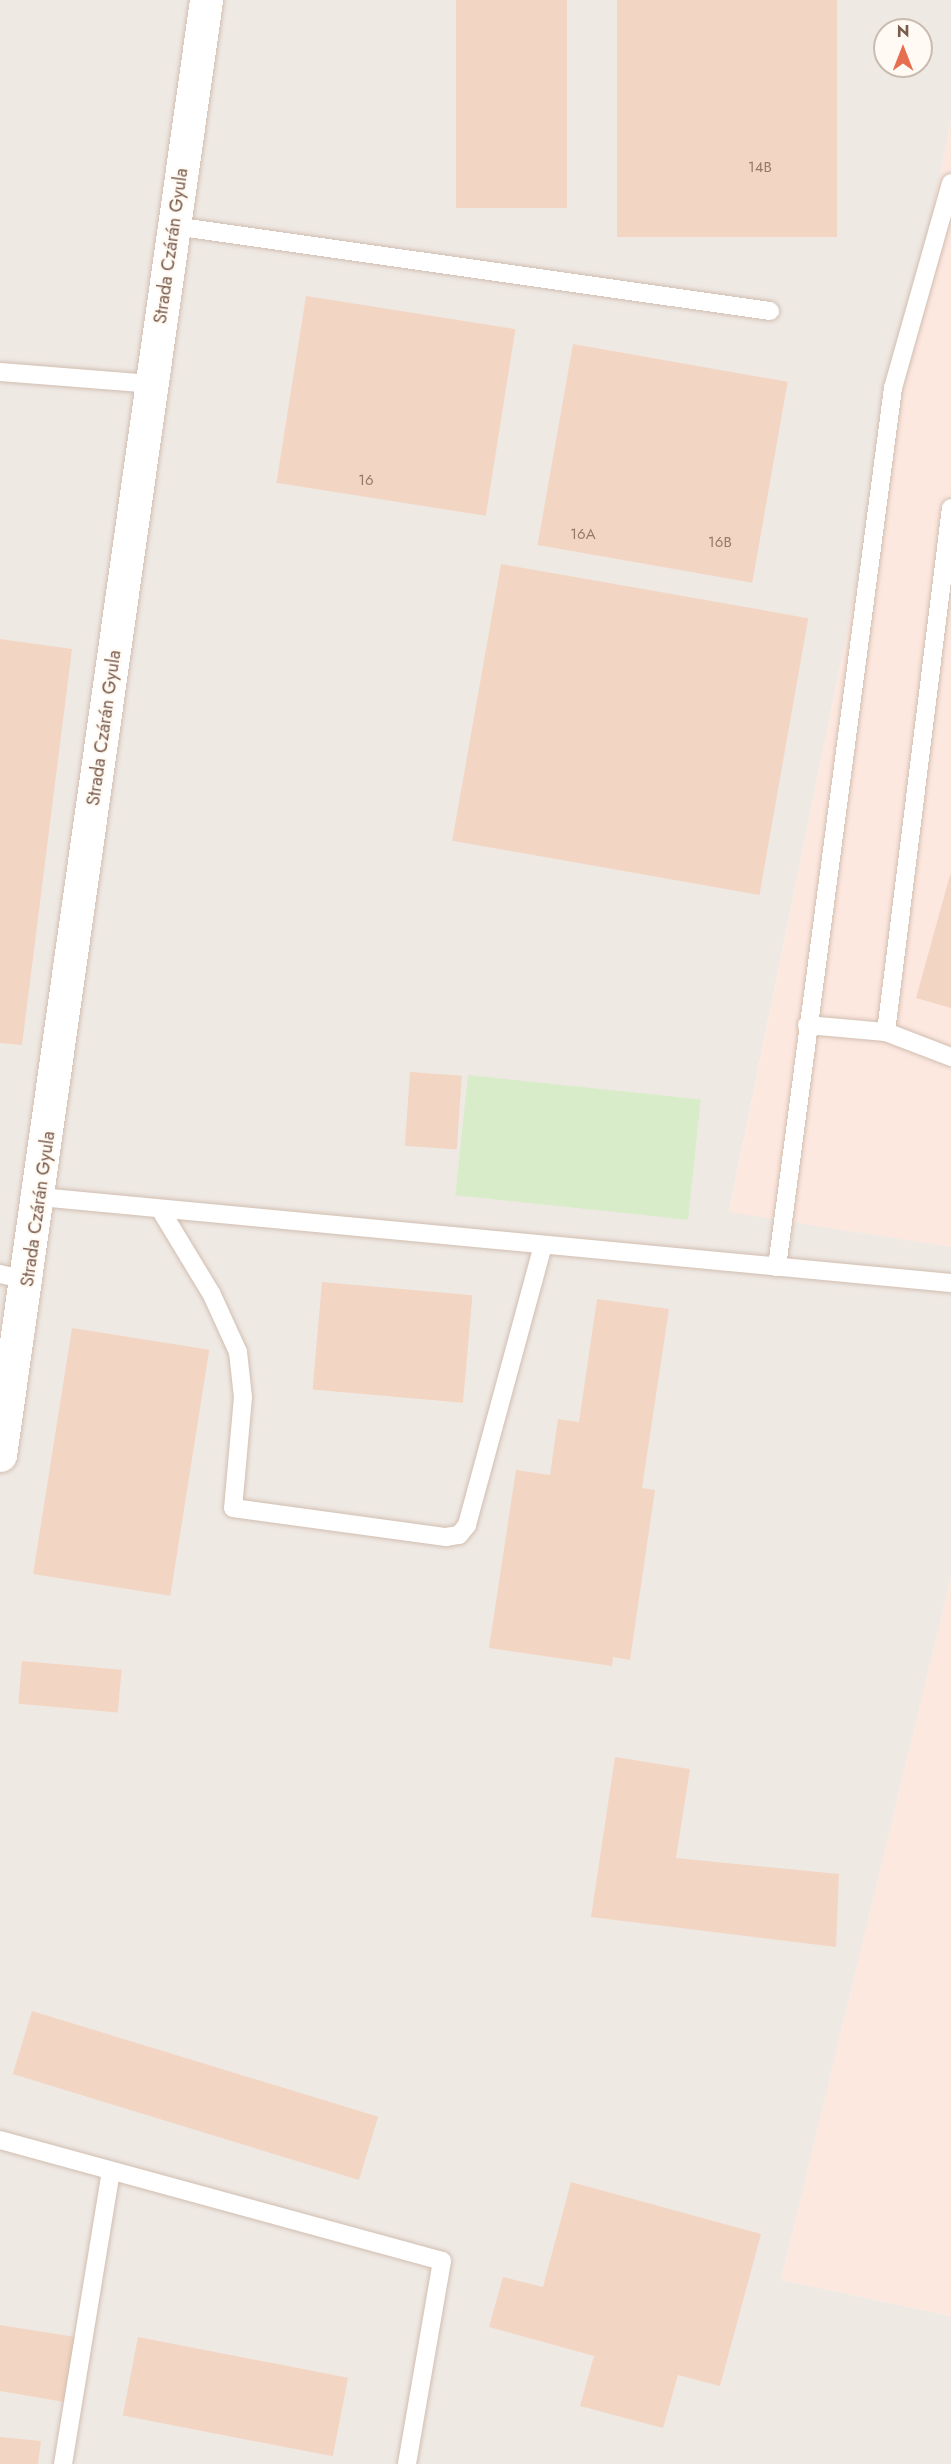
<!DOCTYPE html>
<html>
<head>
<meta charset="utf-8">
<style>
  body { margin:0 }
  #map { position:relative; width:951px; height:2464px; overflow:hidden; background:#fdf6ec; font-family:Jost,sans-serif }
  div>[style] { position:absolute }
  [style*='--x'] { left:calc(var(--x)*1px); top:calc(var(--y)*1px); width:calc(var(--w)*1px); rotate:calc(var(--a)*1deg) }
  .commercial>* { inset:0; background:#fde8e0 }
  .industrial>* { inset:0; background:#efe9e4 }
  .green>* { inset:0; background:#d8ecc9; transform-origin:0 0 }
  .building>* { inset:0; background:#f3d5c3; transform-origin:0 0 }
  .roads { filter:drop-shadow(0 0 2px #d1beb0) drop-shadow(0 0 2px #d1beb0) }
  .lane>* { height:18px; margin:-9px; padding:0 9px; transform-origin:9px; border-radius:9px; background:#fff }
  .street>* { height:33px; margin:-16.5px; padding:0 16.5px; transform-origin:16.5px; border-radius:16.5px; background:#fff }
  span { translate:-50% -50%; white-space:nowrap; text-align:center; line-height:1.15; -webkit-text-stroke:4.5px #fffaf3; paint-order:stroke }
  .number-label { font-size:15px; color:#987a6a }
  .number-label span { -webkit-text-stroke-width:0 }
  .street-label { font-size:18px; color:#7a5c4d }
  .north { position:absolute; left:873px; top:18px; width:60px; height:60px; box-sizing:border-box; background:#fffaf3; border:2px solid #cabbb1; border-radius:50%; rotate:0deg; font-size:16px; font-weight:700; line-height:24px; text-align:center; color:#7a5c4d }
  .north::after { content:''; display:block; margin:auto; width:21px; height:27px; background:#e76f51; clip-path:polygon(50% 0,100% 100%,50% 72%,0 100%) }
</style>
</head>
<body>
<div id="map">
  <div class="commercial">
    <i style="clip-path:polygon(951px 121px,951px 1247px,729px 1213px)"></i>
    <i style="clip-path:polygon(951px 1577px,951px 2316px,781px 2280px)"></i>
  </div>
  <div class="industrial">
    <i style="clip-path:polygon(evenodd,0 0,951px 0,951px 121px,729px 1212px,951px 1247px,951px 1577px,781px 2280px,951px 2316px,951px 2464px,0 2464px,0 0,885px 30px,921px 30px,921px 66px,885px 66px,885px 30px)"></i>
  </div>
  <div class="green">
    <i style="left:468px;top:1075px;width:234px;height:121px;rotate:6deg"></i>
  </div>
  <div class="building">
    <i style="left:456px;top:0;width:111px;height:208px"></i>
    <i style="left:617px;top:0;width:220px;height:237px"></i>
    <i style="left:306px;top:296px;width:212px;height:189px;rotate:9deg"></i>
    <i style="left:573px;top:344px;width:218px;height:204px;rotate:10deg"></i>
    <i style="left:501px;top:564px;width:312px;height:281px;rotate:10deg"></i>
    <i style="clip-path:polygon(0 639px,72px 649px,22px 1045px,0 1043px)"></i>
    <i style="clip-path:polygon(950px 875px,951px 875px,951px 1008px,916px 998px)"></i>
    <i style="left:410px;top:1072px;width:52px;height:74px;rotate:4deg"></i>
    <i style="left:322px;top:1282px;width:151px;height:108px;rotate:5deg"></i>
    <i style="clip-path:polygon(597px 1299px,669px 1309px,642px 1488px,655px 1490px,630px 1660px,613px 1657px,612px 1666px,489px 1648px,516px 1470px,550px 1475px,558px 1419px,579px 1422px)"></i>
    <i style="left:72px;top:1328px;width:139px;height:249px;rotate:9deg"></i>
    <i style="left:22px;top:1661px;width:100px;height:43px;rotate:5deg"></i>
    <i style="clip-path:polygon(615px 1757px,690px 1769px,676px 1858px,839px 1874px,836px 1947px,591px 1917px)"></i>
    <i style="left:32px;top:2011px;width:362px;height:66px;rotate:17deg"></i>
    <i style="clip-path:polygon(571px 2182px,761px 2234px,720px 2386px,678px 2375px,663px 2428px,580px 2406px,594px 2356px,489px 2327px,503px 2277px,543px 2287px)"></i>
    <i style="clip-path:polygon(0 2325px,75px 2337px,64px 2402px,0 2391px)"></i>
    <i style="left:138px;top:2337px;width:214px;height:80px;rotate:11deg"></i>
    <i style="clip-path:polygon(0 2437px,41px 2441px,38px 2464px,0 2464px)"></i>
  </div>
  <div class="roads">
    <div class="lane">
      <i style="--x:174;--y:226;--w:602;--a:8.12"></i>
      <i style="--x:0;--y:372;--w:152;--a:4.5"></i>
      <i style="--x:807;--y:1025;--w:79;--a:5.1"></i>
      <i style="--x:886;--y:1032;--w:70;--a:21"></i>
      <i style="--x:886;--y:1032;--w:528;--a:-82.93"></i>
      <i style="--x:40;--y:1197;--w:915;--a:5.39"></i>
      <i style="--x:160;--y:1209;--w:100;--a:58.8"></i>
      <i style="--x:212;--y:1295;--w:63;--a:65.5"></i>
      <i style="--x:238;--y:1352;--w:45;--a:83.7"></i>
      <i style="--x:243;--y:1397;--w:111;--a:95.1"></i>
      <i style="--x:233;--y:1508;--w:215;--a:7.8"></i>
      <i style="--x:446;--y:1537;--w:13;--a:-9"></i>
      <i style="--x:459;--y:1535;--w:13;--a:-51"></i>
      <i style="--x:467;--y:1525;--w:290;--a:-74.8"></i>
      <i style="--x:777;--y:1267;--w:887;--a:-82.48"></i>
      <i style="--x:893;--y:388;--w:213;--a:-74.2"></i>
      <i style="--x:0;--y:1274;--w:28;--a:13"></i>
      <i style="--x:0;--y:2140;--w:458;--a:15.3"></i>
      <i style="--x:442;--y:2261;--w:206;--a:99.8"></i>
      <i style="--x:63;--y:2464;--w:297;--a:-80.7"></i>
    </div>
    <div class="street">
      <i style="--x:0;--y:1455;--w:1470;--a:-81.94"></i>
    </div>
  </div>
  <div class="number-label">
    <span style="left:760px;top:168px">14B</span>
    <span style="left:366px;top:481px">16</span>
    <span style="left:583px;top:535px">16A</span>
    <span style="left:720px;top:543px">16B</span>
  </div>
  <div class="street-label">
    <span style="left:171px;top:246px;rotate:-82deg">Strada Czárán Gyula</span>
    <span style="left:104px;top:728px;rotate:-82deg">Strada Czárán Gyula</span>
    <span style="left:38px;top:1209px;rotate:-82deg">Strada Czárán Gyula</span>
  </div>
  <div class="north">N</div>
</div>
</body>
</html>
